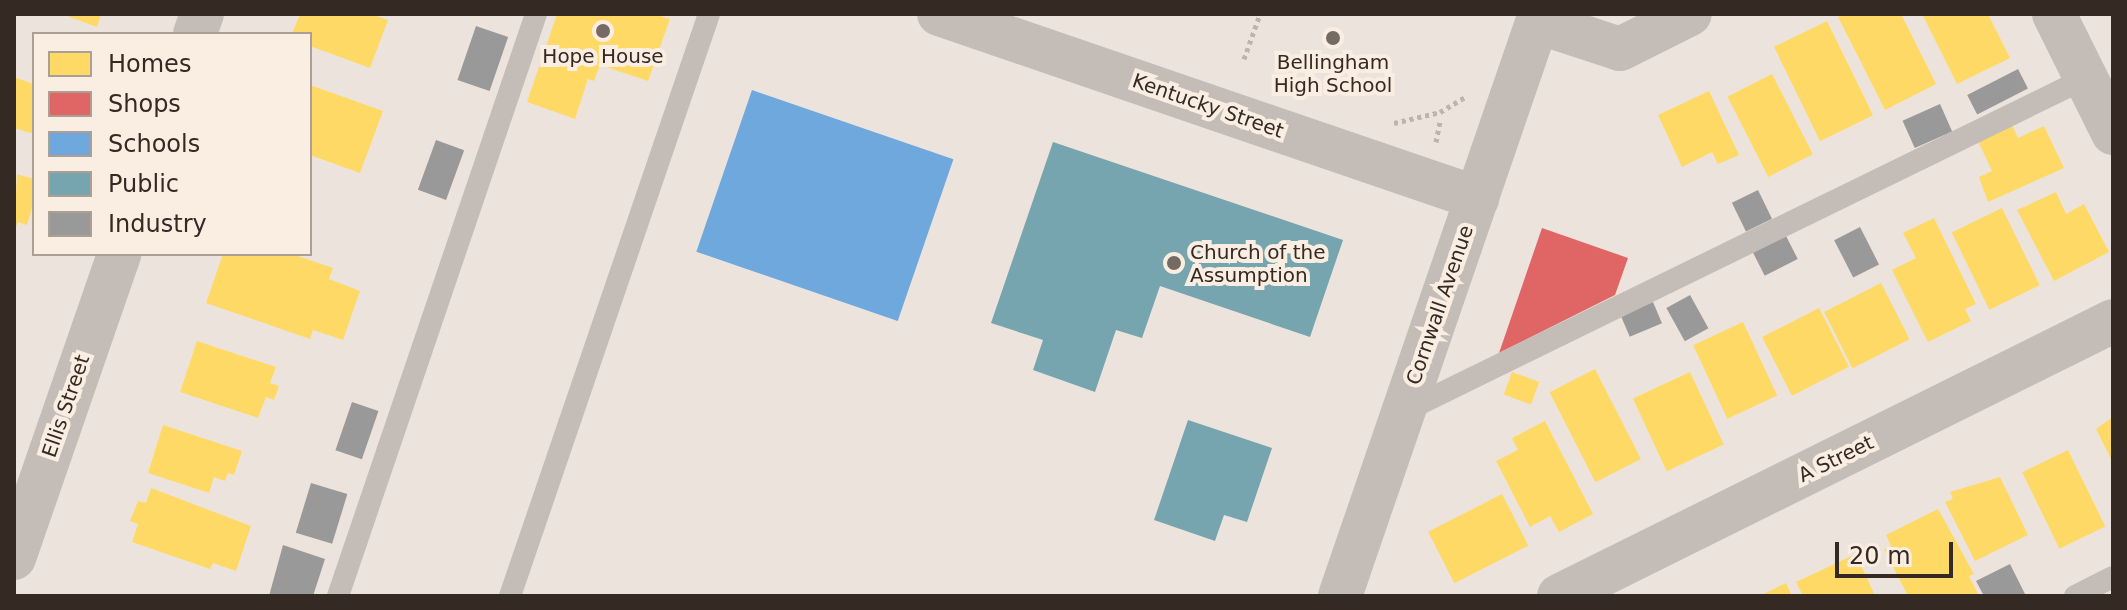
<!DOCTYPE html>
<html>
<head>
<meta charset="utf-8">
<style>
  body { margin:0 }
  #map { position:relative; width:2127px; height:610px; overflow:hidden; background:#ece4dc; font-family:"DejaVu Sans",sans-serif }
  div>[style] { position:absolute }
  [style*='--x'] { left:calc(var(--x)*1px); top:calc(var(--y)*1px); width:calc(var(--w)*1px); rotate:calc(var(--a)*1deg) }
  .homes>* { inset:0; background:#ffd966; transform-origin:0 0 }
  .shops>* { inset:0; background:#e06666 }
  .schools>* { inset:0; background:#6fa8dc; transform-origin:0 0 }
  .public>* { inset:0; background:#76a5af }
  .industry>* { inset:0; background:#999; transform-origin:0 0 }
  .path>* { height:5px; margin-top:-2.5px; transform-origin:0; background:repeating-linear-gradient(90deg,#bdb4ae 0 4px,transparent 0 8px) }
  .service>* { height:22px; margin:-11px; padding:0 11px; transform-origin:11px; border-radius:11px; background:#c4bcb6 }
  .minor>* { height:44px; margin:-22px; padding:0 22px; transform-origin:22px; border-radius:22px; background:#c4bcb6 }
  .tertiary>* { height:44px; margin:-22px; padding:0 22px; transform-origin:22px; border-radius:22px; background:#c4bcb6 }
  .dots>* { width:22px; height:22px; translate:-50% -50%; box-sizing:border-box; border:4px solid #faeee2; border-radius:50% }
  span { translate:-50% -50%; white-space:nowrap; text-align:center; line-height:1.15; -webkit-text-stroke:8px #faeee2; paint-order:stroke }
  .poi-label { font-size:20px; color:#352924 }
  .left { translate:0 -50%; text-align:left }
  .street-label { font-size:20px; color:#352924 }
  .frame { position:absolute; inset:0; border:16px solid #352924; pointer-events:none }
  .legend { position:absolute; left:32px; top:32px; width:280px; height:224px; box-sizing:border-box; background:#faeee2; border:2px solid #ab9f96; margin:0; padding:10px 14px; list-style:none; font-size:24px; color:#352924 }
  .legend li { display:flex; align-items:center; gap:16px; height:40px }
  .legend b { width:40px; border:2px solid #ab9f96 }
  .scale { position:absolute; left:1835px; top:542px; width:118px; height:36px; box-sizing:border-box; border:4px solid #352924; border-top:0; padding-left:10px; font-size:24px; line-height:28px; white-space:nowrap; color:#352924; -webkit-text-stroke:6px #faeee2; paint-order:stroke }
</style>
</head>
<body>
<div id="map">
  <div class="homes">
    <i style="clip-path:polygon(62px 14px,101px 14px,97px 27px)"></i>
    <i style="clip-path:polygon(300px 14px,371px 14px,388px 20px,370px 68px,310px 46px,310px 34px,292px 34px)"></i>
    <i style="clip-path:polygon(557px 14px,654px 14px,670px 19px,648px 81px,600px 65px,594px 81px,588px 79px,575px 119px,527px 102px)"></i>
    <i style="clip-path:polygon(1845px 14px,1901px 14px,1936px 84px,1885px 110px,1838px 17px)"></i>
    <i style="clip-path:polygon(1922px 14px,1988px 14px,2010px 58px,1957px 84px)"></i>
    <i style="left:1827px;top:21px;width:105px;height:59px;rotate:64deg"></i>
    <i style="left:1772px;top:74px;width:90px;height:50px;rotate:63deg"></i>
    <i style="clip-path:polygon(14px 77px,34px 84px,34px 134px,14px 128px)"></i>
    <i style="clip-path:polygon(310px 85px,383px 111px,360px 173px,310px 155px)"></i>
    <i style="clip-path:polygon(1709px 91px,1739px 155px,1718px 164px,1712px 152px,1682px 167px,1658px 115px)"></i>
    <i style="clip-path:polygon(2011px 123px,2018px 138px,2044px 126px,2064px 168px,1988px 202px,1979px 177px,1992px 171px,1977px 139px)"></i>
    <i style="clip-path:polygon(17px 174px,34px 179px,34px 202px,27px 225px,18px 222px,14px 232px)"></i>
    <i style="clip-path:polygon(2056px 192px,2066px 214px,2084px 204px,2109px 252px,2054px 281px,2017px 210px)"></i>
    <i style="left:2002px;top:208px;width:86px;height:56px;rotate:64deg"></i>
    <i style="clip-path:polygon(1934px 218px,1976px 304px,1965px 309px,1971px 321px,1928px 342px,1892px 270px,1916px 258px,1903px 233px)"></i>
    <i style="clip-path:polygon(223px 254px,292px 254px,333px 268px,329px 279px,360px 291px,343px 340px,313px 330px,310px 339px,206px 303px)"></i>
    <i style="left:1881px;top:283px;width:63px;height:64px;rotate:63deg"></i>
    <i style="left:1819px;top:308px;width:66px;height:64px;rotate:63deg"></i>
    <i style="left:1743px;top:322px;width:81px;height:55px;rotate:65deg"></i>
    <i style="clip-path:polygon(197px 341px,276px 367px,270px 383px,279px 386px,274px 400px,266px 397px,258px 418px,180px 392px)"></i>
    <i style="left:1595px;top:369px;width:101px;height:51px;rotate:63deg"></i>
    <i style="left:1512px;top:372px;width:29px;height:24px;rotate:20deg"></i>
    <i style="left:1690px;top:372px;width:80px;height:63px;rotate:65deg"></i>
    <i style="clip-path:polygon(2113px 417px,2113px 463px,2096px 429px)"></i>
    <i style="clip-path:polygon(1545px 421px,1593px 514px,1559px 532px,1550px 516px,1530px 527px,1496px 461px,1518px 450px,1512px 438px)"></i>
    <i style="clip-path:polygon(163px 425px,242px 451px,234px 475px,228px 473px,225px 481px,214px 477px,209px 493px,148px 473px)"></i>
    <i style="left:2068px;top:450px;width:85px;height:51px;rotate:64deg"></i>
    <i style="clip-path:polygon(2000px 477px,2028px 535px,1975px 561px,1945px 502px,1953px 499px,1950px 492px)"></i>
    <i style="clip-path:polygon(151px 488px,251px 526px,236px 571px,213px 563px,210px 569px,132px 542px,138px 524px,130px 521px,138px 501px,146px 503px)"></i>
    <i style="left:1502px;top:494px;width:58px;height:83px;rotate:63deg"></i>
    <i style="clip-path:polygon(1938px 509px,1974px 574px,1969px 576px,1979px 596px,1908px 596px,1884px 549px,1891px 546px,1886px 535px)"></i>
    <i style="clip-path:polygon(1856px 554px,1875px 596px,1803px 596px,1796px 582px)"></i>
    <i style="clip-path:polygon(1786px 583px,1792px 596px,1759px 596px)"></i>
  </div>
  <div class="shops">
    <i style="clip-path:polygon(1542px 228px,1628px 258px,1615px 295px,1499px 353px)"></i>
  </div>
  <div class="schools">
    <i style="left:752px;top:90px;width:213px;height:171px;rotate:19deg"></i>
  </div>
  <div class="public">
    <i style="clip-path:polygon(1053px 142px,1343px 240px,1310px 337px,1160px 286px,1142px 338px,1116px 330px,1095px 392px,1033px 370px,1043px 340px,991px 323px)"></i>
    <i style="clip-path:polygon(1188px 420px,1272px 448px,1247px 522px,1224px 515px,1215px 541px,1154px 520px)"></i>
  </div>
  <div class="industry">
    <i style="left:476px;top:26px;width:34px;height:57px;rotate:19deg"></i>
    <i style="left:2018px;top:69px;width:22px;height:57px;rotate:63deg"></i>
    <i style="left:1940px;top:104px;width:30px;height:41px;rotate:66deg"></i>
    <i style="left:436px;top:140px;width:30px;height:53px;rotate:20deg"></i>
    <i style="left:1758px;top:190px;width:32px;height:29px;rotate:64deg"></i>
    <i style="left:1860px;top:227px;width:42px;height:29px;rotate:63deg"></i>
    <i style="left:1785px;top:234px;width:28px;height:37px;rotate:63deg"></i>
    <i style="left:1690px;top:295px;width:38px;height:27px;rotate:61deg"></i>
    <i style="left:1653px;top:302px;width:23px;height:35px;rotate:67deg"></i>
    <i style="left:352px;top:402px;width:28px;height:51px;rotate:19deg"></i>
    <i style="left:311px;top:483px;width:38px;height:52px;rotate:17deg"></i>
    <i style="clip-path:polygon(283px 545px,325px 559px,313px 596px,269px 596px)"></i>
    <i style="clip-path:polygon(2010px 564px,2026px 596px,1984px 596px,1976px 581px)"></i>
  </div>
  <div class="path">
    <i style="--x:1244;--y:59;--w:48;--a:-70.4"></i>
    <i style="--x:1394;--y:123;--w:47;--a:-13.4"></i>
    <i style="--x:1440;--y:112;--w:31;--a:-31"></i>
    <i style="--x:1436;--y:142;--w:21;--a:-79"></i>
  </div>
  <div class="service">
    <i style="--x:1405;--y:411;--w:758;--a:-26.06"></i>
    <i style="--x:338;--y:596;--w:615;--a:-71.21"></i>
    <i style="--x:510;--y:596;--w:615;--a:-71.12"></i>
    <i style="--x:2075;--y:596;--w:42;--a:-26.6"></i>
  </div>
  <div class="minor">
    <i style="--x:939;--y:14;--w:569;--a:18.88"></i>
    <i style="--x:2054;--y:14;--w:133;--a:63.6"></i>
    <i style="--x:1538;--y:22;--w:86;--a:18.2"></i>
    <i style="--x:1620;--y:49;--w:78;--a:-26.6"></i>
    <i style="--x:195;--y:34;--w:21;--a:-71"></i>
    <i style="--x:14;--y:558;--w:322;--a:-70.9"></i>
    <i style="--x:1559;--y:596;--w:618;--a:-26.4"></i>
  </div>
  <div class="tertiary">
    <i style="--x:1340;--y:596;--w:615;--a:-71.04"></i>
  </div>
  <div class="dots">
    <i style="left:603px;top:31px;background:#756a64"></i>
    <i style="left:1333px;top:38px;background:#756a64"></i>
    <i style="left:1174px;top:263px;background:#756a64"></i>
  </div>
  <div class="poi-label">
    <span style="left:603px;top:56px">Hope House</span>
    <span style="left:1333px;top:74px">Bellingham<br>High School</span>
    <span class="left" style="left:1190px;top:264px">Church of the<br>Assumption</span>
  </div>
  <div class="street-label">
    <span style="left:1208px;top:106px;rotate:19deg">Kentucky Street</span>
    <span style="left:1440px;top:305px;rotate:-71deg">Cornwall Avenue</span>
    <span style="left:66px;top:406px;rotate:-71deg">Ellis Street</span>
    <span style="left:1836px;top:459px;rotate:-26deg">A Street</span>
  </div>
  <div class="frame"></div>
  <ul class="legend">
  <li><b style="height:22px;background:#ffd966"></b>Homes</li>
  <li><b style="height:22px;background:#e06666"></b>Shops</li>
  <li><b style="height:22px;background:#6fa8dc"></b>Schools</li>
  <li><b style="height:22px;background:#76a5af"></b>Public</li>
  <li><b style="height:22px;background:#999"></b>Industry</li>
  </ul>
  <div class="scale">20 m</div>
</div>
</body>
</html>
